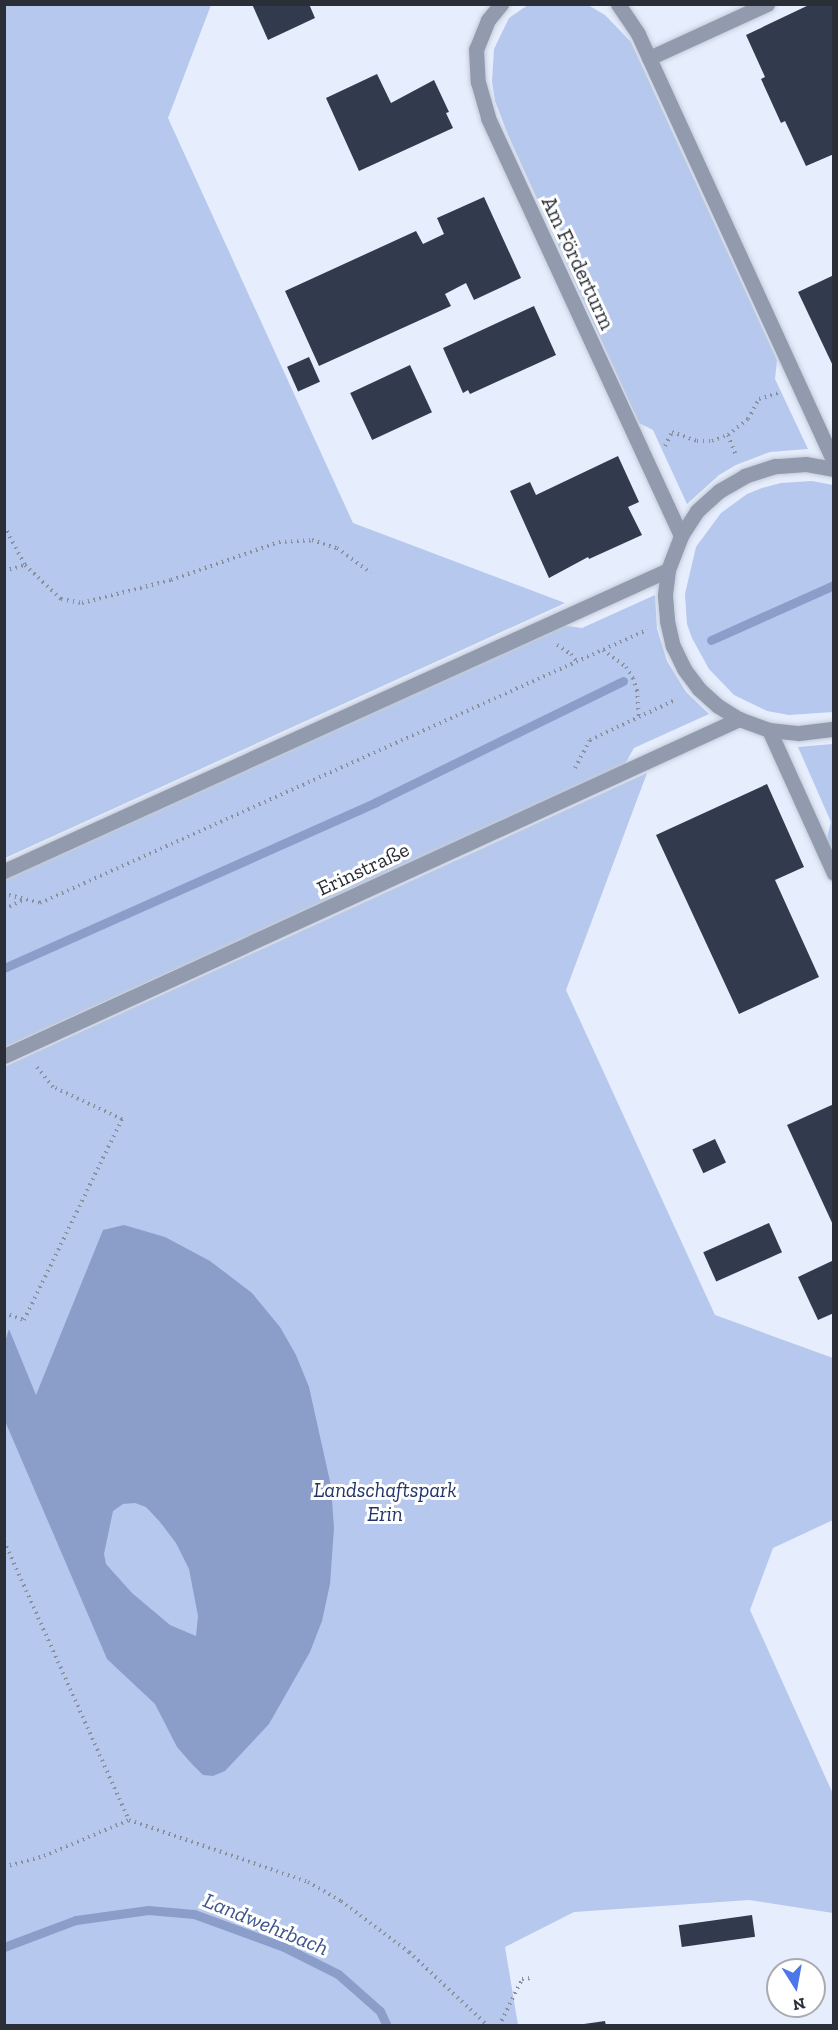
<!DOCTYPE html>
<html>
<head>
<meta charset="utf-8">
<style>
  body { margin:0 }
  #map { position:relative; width:838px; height:2030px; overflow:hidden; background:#e6edfc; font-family:"Zilla Slab",serif }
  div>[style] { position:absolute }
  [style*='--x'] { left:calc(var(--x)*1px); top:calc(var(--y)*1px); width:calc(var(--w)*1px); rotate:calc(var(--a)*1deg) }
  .green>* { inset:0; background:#b6c8ed }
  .water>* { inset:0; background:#8b9ec9 }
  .stream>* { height:9px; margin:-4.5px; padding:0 4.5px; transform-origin:4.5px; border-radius:4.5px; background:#8b9ec9 }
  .building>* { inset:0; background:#323b4e; transform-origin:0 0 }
  .path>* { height:4px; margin-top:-2px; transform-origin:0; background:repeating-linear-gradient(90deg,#898f9b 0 1.5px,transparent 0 6px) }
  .roads { filter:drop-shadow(0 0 2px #c4cbd9) drop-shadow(0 0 2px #c4cbd9) }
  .service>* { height:15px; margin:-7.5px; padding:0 7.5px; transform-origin:7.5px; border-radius:7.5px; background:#929bae }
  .minor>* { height:15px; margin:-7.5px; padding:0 7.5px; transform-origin:7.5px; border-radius:7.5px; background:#929bae }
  span { translate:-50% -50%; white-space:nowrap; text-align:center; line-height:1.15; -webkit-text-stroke:6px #fff; paint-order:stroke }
  .street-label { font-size:21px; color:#292e37 }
  .park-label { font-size:21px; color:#20346a; font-style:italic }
  .water-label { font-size:22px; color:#3e558e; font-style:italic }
  .frame { position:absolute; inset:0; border:6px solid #292e37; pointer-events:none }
  .north { position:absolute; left:766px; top:1958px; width:60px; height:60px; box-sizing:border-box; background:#fff; border:2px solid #a9abaf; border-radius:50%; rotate:169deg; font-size:16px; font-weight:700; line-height:24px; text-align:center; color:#292e37 }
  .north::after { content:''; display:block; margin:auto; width:21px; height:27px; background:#4c77ea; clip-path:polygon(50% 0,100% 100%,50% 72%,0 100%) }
</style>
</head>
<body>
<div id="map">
  <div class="green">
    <i style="clip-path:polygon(4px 5px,211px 5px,168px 118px,353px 523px,565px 603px,5px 858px)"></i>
    <i style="clip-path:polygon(528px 5px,588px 5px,605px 15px,631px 42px,777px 360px,775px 379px,808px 449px,770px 452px,736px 465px,719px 475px,687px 504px,653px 430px,639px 423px,508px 135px,495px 101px,492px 81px,494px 49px,509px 18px)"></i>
    <i style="clip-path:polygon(812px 481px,833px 485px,833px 712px,789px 715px,767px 711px,734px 695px,709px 669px,692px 638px,687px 624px,685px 594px,696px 547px,721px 513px,747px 494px,762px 488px,781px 483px)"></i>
    <i style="clip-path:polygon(655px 595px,657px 629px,667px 661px,686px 692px,709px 714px,634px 748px,625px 764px,5px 1047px,4px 879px,561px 625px,582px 628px)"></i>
    <i style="clip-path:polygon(833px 744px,834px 744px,833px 851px,827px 838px,831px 822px,798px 747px)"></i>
    <i style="clip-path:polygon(647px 773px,566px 990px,715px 1315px,833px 1358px,833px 1520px,773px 1548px,750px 1610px,833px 1794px,833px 1913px,749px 1900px,574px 1912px,505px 1947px,518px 2025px,5px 2025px,4px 1067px)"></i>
  </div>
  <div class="water">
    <i style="clip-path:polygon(evenodd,124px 1225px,165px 1237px,210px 1261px,252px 1293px,280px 1327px,296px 1355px,309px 1387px,331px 1486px,334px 1528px,330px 1584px,322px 1621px,310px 1652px,269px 1724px,225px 1771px,213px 1776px,203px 1775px,191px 1763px,177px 1747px,155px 1704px,107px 1659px,5px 1421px,5px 1342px,9px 1329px,36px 1395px,103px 1230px,124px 1225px,135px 1503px,146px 1507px,160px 1522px,176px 1543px,189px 1569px,198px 1616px,196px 1636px,170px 1625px,132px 1593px,106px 1564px,104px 1554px,113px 1511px,123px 1504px,135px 1503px)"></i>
  </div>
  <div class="stream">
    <i style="--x:711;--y:640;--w:135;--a:-24.1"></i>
    <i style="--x:4;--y:968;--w:407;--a:-24"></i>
    <i style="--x:376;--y:802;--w:275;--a:-26.1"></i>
    <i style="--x:4;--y:1947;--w:77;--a:-20.6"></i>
    <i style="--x:76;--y:1920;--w:73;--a:-7.9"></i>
    <i style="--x:148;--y:1910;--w:46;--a:5"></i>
    <i style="--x:194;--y:1914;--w:96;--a:20.1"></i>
    <i style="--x:284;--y:1947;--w:60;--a:26.6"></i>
    <i style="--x:338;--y:1974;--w:56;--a:41.4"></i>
    <i style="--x:380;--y:2011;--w:17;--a:65"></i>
  </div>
  <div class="building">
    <i style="clip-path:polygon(252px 4px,309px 4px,315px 18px,268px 40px)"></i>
    <i style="clip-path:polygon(811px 4px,834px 4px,834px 154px,806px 166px,785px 121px,781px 123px,761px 79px,765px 77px,746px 35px)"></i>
    <i style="clip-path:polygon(377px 74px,391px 103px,434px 80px,449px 112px,446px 113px,453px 128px,359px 171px,326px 98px)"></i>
    <i style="clip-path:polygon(484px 197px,521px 278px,474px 300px,466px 283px,445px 294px,451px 306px,319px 366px,285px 291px,416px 231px,423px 244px,444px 234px,437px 218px)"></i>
    <i style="clip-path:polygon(834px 275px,834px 368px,798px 292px)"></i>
    <i style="clip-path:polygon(534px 306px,556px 355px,470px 394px,468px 390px,463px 393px,443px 348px)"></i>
    <i style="left:309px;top:357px;width:27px;height:24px;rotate:66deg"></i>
    <i style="left:410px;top:365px;width:52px;height:66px;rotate:65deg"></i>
    <i style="clip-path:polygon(618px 456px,639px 502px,628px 507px,642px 535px,589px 559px,588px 557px,549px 578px,510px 491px,530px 482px,536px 495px)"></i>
    <i style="clip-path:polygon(767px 784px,804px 867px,775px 880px,819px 977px,739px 1014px,656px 835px)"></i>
    <i style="clip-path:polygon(834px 1104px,834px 1227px,787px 1125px)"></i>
    <i style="left:715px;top:1139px;width:26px;height:25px;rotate:65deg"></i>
    <i style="left:769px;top:1223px;width:32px;height:72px;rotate:66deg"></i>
    <i style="clip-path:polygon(834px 1260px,834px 1313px,818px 1320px,798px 1277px)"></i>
    <i style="left:752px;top:1915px;width:22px;height:74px;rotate:82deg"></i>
    <i style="clip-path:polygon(605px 2021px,606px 2026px,584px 2026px,584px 2024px)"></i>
  </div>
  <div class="path">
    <i style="--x:4;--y:384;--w:76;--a:90"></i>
    <i style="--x:728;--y:435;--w:22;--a:69"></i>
    <i style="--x:665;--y:446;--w:16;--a:-63"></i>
    <i style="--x:672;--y:432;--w:27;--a:20"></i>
    <i style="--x:697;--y:441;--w:15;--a:0"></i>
    <i style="--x:712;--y:441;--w:17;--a:-21"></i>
    <i style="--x:728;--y:435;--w:26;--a:-39"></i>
    <i style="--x:748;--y:419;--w:23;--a:-61"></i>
    <i style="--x:759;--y:399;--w:21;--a:-17"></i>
    <i style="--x:4;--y:526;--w:44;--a:61.7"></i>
    <i style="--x:25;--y:565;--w:50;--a:43.4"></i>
    <i style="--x:61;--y:599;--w:21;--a:11"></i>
    <i style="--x:82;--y:603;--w:92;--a:-14.5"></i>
    <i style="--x:171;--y:580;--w:114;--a:-19.4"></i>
    <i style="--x:279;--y:542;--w:33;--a:-3"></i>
    <i style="--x:312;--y:540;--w:26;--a:18"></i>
    <i style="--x:337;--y:548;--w:42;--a:36.3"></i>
    <i style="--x:4;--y:571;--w:22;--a:-16"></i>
    <i style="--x:557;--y:645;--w:17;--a:33"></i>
    <i style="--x:571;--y:654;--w:9;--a:54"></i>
    <i style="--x:603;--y:650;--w:29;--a:36"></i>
    <i style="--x:626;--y:667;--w:13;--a:58"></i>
    <i style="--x:633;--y:678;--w:13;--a:72"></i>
    <i style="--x:637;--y:690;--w:27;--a:86"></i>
    <i style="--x:575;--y:768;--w:32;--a:-62"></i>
    <i style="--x:590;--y:740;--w:96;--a:-25.2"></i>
    <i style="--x:9;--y:895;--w:32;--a:14"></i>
    <i style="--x:40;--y:903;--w:666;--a:-24.22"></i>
    <i style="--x:4;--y:909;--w:21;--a:-25"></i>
    <i style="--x:4;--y:1313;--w:21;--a:19"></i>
    <i style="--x:24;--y:1320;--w:224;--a:-64"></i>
    <i style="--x:122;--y:1119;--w:76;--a:-155.1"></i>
    <i style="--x:53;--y:1087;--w:27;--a:-129"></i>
    <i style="--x:4;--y:1541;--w:306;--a:65.9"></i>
    <i style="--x:129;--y:1820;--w:189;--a:19.1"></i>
    <i style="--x:308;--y:1882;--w:38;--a:30"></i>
    <i style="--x:341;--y:1901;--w:85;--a:36.9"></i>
    <i style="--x:409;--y:1952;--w:108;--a:43.1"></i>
    <i style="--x:4;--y:1867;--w:41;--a:-15.4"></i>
    <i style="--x:44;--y:1856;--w:92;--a:-23"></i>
    <i style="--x:499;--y:2026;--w:52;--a:-63.9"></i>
    <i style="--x:522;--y:1979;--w:9;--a:-6"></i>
  </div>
  <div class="roads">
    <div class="service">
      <i style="--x:649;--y:58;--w:130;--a:-24.6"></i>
    </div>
    <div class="minor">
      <i style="--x:501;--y:4;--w:21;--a:129"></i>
      <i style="--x:488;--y:20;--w:31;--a:112"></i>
      <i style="--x:476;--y:49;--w:33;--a:87"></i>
      <i style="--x:478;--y:82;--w:37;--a:74"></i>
      <i style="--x:488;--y:118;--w:460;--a:65.2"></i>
      <i style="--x:618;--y:4;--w:36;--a:56"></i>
      <i style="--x:638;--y:34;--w:471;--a:65.4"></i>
      <i style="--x:834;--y:469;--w:28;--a:-170"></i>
      <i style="--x:806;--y:464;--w:31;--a:176"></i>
      <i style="--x:775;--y:466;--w:32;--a:162"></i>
      <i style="--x:745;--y:476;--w:30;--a:150"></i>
      <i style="--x:719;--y:491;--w:30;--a:138"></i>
      <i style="--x:697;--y:511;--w:30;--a:123"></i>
      <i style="--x:681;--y:536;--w:36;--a:111"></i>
      <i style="--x:668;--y:570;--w:26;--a:97"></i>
      <i style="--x:665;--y:596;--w:25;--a:85"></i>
      <i style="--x:667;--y:621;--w:26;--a:77"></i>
      <i style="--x:673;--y:646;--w:25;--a:64"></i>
      <i style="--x:684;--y:669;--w:25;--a:53"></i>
      <i style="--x:699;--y:689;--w:25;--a:42"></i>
      <i style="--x:718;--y:706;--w:25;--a:32"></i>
      <i style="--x:739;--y:719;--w:32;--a:20"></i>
      <i style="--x:769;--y:730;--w:30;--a:6"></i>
      <i style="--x:799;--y:733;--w:35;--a:-7"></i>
      <i style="--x:769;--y:730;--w:157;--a:65.6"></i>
      <i style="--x:4;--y:871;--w:729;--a:-24.39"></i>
      <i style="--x:4;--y:1056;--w:809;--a:-24.63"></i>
    </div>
  </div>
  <div class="street-label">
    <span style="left:578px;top:263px;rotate:65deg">Am Förderturm</span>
    <span style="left:363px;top:869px;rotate:-25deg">Erinstraße</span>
  </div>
  <div class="park-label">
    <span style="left:385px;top:1502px">Landschaftspark<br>Erin</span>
  </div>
  <div class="water-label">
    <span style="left:266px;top:1924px;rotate:22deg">Landwehrbach</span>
  </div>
  <div class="frame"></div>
  <div class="north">N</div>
</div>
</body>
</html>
